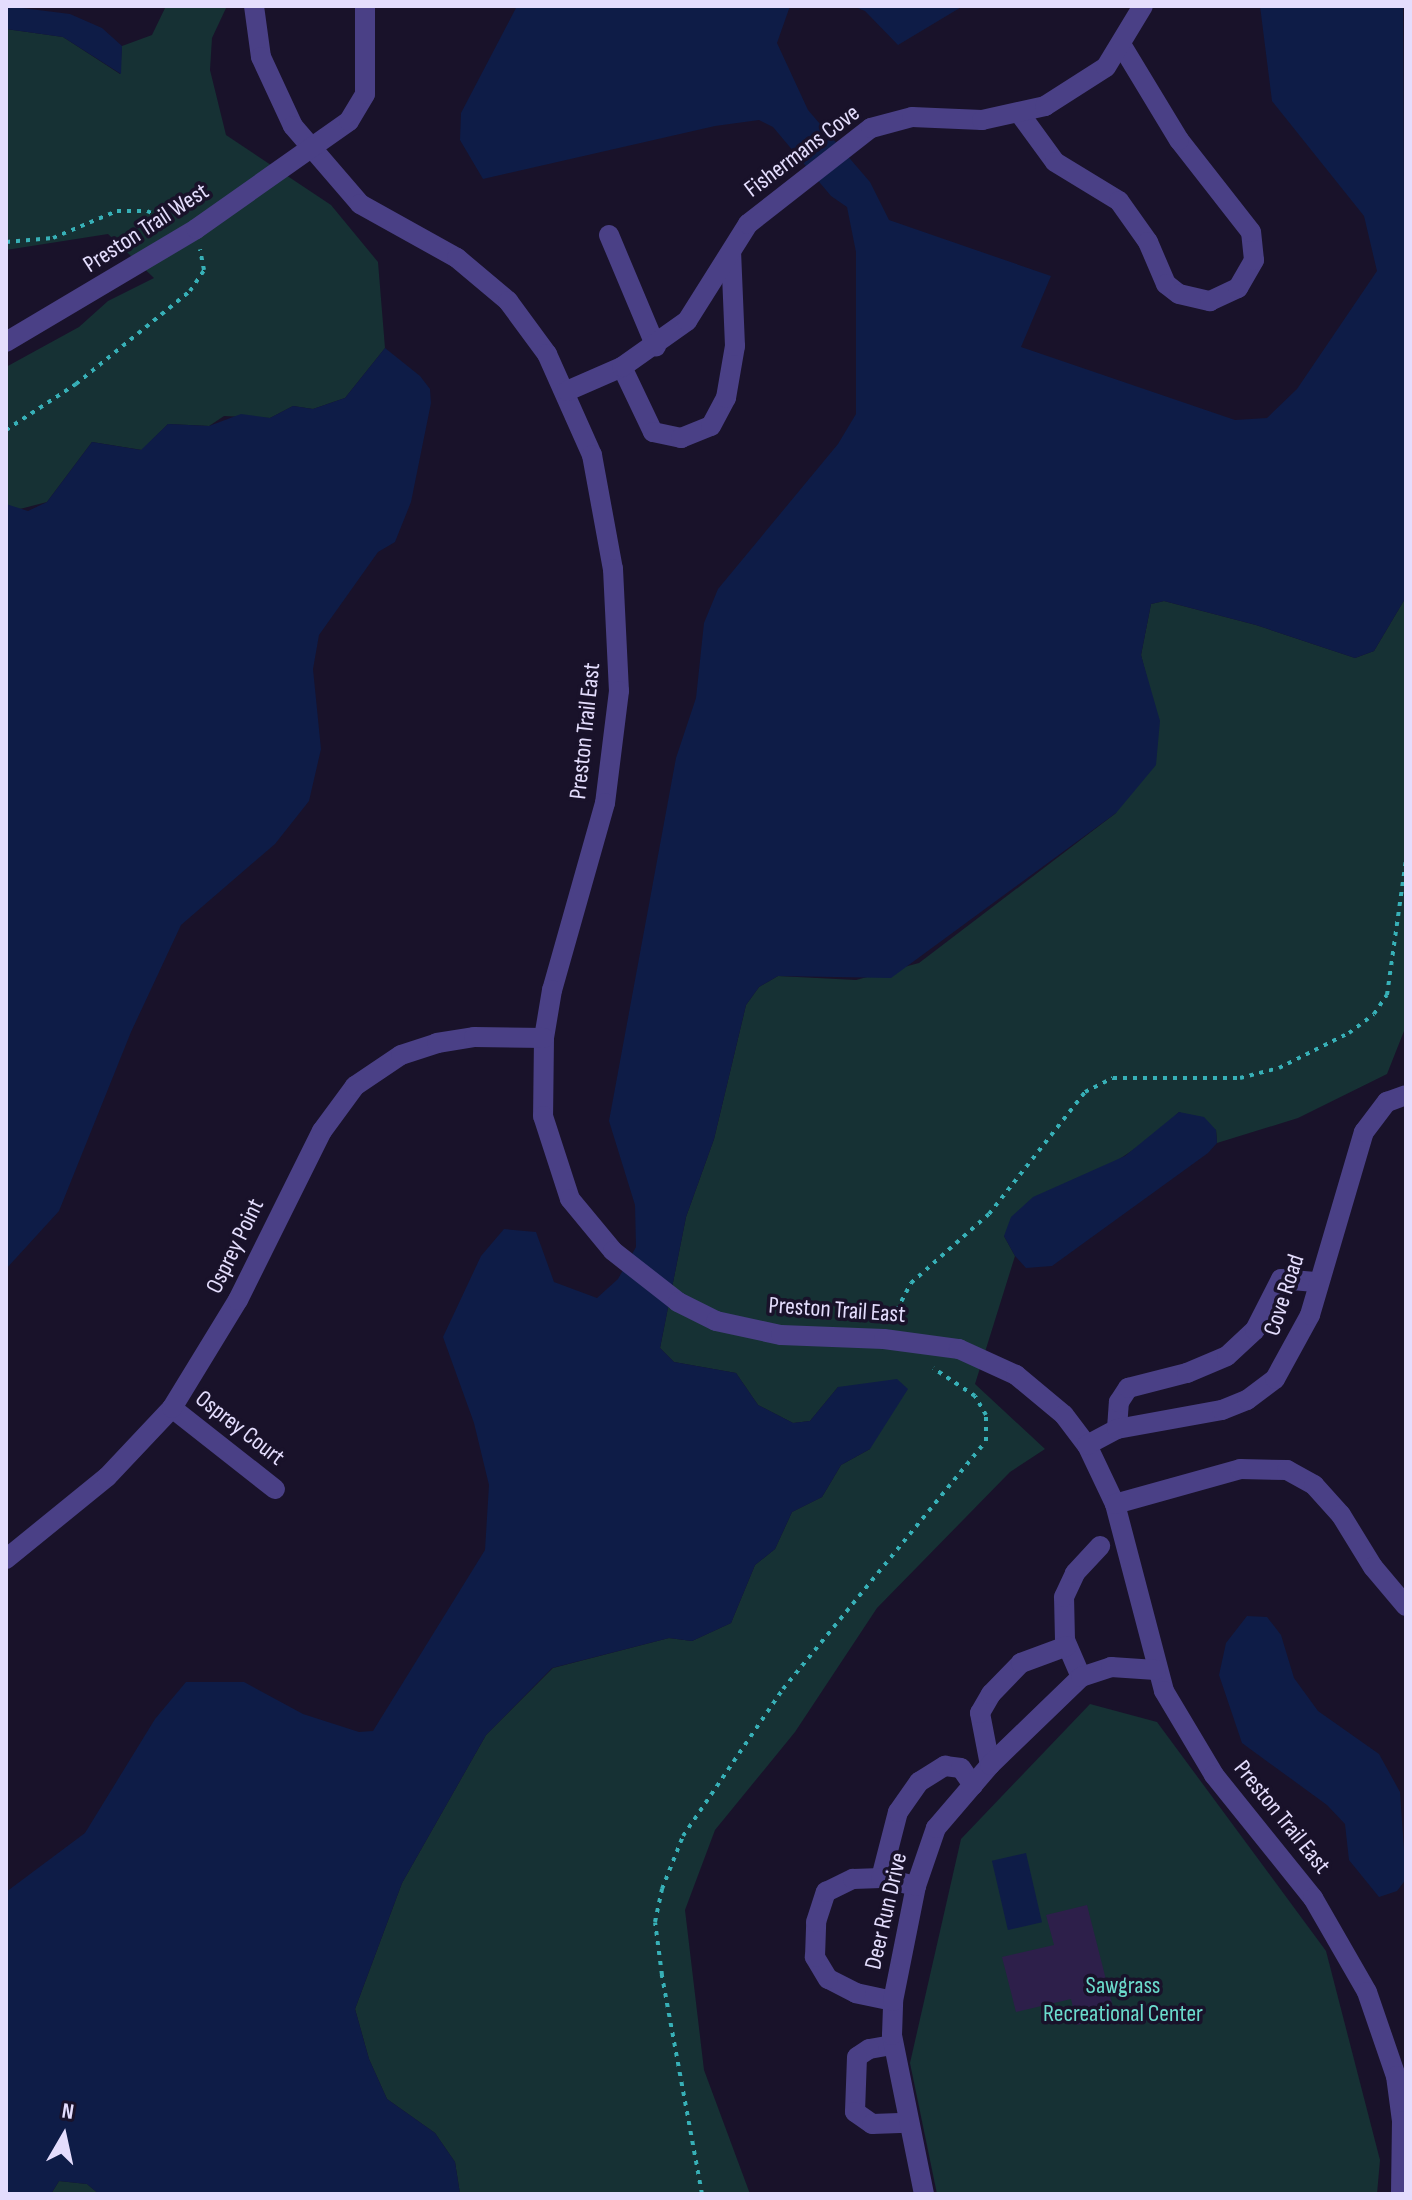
<!DOCTYPE html>
<html>
<head>
<meta charset="utf-8">
<style>
  body { margin:0 }
  #map { position:relative; width:1412px; height:2200px; overflow:hidden; background:#19122a; font-family:"Sofia Sans Condensed",sans-serif }
  div>[style] { position:absolute }
  [style*='--x'] { left:calc(var(--x)*1px); top:calc(var(--y)*1px); width:calc(var(--w)*1px); rotate:calc(var(--a)*1deg) }
  .green>* { inset:0; background:#163134 }
  .water>* { inset:0; background:#0e1c47; transform-origin:0 0 }
  .building>* { inset:0; background:#2d1f4a }
  .path>* { height:4px; margin-top:-2px; transform-origin:0; background:repeating-linear-gradient(90deg,#37b0b7 0 4px,transparent 0 10px) }
  .minor>* { height:20px; margin:-10px; padding:0 10px; transform-origin:10px; border-radius:10px; background:#4a4086 }
  span { translate:-50% -50%; white-space:nowrap; text-align:center; line-height:1.15; -webkit-text-stroke:7px #19122a; paint-order:stroke }
  .street-label { font-size:24px; color:#e4ddfd }
  .park-label { font-size:24px; color:#6bdbcc }
  .frame { position:absolute; inset:0; border:8px solid #e4ddfd; pointer-events:none }
  .north { position:absolute; left:24px; top:2096px; width:80px; height:80px; -webkit-text-stroke:6px #19122a; paint-order:stroke; rotate:9deg; font-size:22px; font-weight:700; line-height:32px; text-align:center; color:#e4ddfd }
  .north::after { content:''; display:block; margin:auto; width:28px; height:36px; background:#e4ddfd; clip-path:polygon(50% 0,100% 100%,50% 72%,0 100%) }
</style>
</head>
<body>
<div id="map">
  <div class="green">
    <i style="clip-path:polygon(166px 6px,227px 6px,212px 38px,210px 70px,226px 135px,331px 205px,378px 262px,385px 348px,345px 398px,313px 409px,293px 406px,270px 418px,224px 416px,209px 426px,168px 424px,142px 450px,92px 442px,47px 502px,16px 510px,6px 504px,6px 367px,79px 327px,108px 301px,154px 278px,108px 234px,6px 250px,6px 29px,63px 37px,120px 74px,122px 46px,152px 35px)"></i>
    <i style="clip-path:polygon(1406px 597px,1406px 1026px,1387px 1074px,1298px 1118px,1217px 1143px,1216px 1130px,1179px 1112px,1157px 1134px,1004px 1236px,1015px 1256px,975px 1384px,1045px 1449px,1010px 1472px,877px 1608px,795px 1732px,715px 1830px,685px 1910px,704px 2070px,750px 2194px,460px 2194px,455px 2162px,435px 2133px,387px 2099px,369px 2059px,355px 2009px,402px 1883px,486px 1735px,553px 1668px,669px 1638px,692px 1641px,731px 1623px,755px 1565px,775px 1549px,792px 1512px,822px 1497px,841px 1465px,870px 1449px,838px 1387px,810px 1421px,793px 1423px,758px 1405px,736px 1373px,674px 1362px,660px 1348px,686px 1217px,714px 1139px,746px 1005px,759px 987px,778px 976px,856px 980px,919px 963px,1116px 813px,1149px 686px,1141px 655px,1151px 604px,1164px 601px,1256px 625px,1355px 658px,1374px 651px)"></i>
    <i style="clip-path:polygon(1090px 1704px,1157px 1722px,1326px 1951px,1380px 2160px,1377px 2194px,937px 2194px,910px 2063px,961px 1839px)"></i>
    <i style="clip-path:polygon(59px 2181px,87px 2184px,99px 2194px,51px 2194px)"></i>
  </div>
  <div class="water">
    <i style="clip-path:polygon(6px 6px,70px 14px,102px 28px,122px 46px,121px 74px,63px 37px,6px 29px)"></i>
    <i style="clip-path:polygon(517px 6px,790px 6px,777px 43px,808px 110px,870px 182px,889px 220px,1051px 276px,1021px 347px,1235px 420px,1267px 418px,1297px 389px,1377px 271px,1364px 216px,1272px 101px,1260px 6px,1403px 6px,1406px 597px,1374px 651px,1355px 658px,1256px 625px,1164px 601px,1151px 604px,1141px 655px,1160px 721px,1156px 765px,1116px 813px,891px 978px,778px 976px,759px 987px,746px 1005px,714px 1139px,686px 1217px,660px 1348px,674px 1362px,736px 1373px,758px 1405px,793px 1423px,810px 1421px,838px 1387px,897px 1379px,908px 1389px,870px 1449px,841px 1465px,822px 1497px,792px 1512px,775px 1549px,755px 1565px,731px 1623px,692px 1641px,669px 1638px,552px 1668px,486px 1735px,402px 1883px,355px 2009px,369px 2059px,387px 2099px,435px 2133px,455px 2162px,460px 2194px,99px 2194px,87px 2184px,59px 2181px,51px 2194px,6px 2194px,6px 1892px,85px 1833px,155px 1719px,186px 1682px,244px 1682px,303px 1714px,359px 1732px,373px 1731px,485px 1550px,489px 1485px,474px 1423px,443px 1337px,481px 1256px,504px 1229px,536px 1232px,554px 1282px,597px 1298px,618px 1279px,636px 1247px,635px 1205px,609px 1121px,676px 758px,696px 698px,704px 623px,718px 589px,838px 444px,856px 414px,856px 252px,847px 207px,831px 196px,773px 127px,759px 120px,715px 126px,483px 179px,460px 140px,461px 113px)"></i>
    <i style="clip-path:polygon(853px 6px,963px 6px,898px 45px,865px 11px)"></i>
    <i style="clip-path:polygon(385px 348px,420px 376px,430px 389px,431px 403px,411px 502px,395px 542px,378px 552px,319px 635px,313px 669px,321px 749px,309px 801px,275px 844px,181px 925px,131px 1032px,59px 1211px,6px 1269px,6px 504px,28px 511px,47px 502px,92px 442px,141px 450px,168px 424px,209px 426px,241px 414px,270px 418px,293px 406px,313px 409px,345px 398px)"></i>
    <i style="clip-path:polygon(1179px 1112px,1204px 1117px,1216px 1130px,1217px 1143px,1208px 1153px,1052px 1266px,1026px 1268px,1015px 1256px,1004px 1236px,1011px 1217px,1033px 1197px,1125px 1156px)"></i>
    <i style="clip-path:polygon(1247px 1616px,1267px 1617px,1281px 1635px,1294px 1678px,1318px 1711px,1379px 1754px,1400px 1792px,1406px 1879px,1397px 1891px,1379px 1897px,1349px 1860px,1345px 1824px,1327px 1805px,1242px 1743px,1219px 1675px,1226px 1643px)"></i>
    <i style="left:1026px;top:1853px;width:71px;height:35px;rotate:77deg"></i>
  </div>
  <div class="building">
    <i style="clip-path:polygon(1087px 1905px,1115px 2015px,1077px 2025px,1071px 1999px,1016px 2012px,1002px 1957px,1054px 1945px,1046px 1915px)"></i>
  </div>
  <div class="path">
    <i style="--x:6;--y:242;--w:47;--a:-4.9"></i>
    <i style="--x:53;--y:238;--w:69;--a:-22.9"></i>
    <i style="--x:117;--y:211;--w:30;--a:0"></i>
    <i style="--x:147;--y:211;--w:26;--a:23"></i>
    <i style="--x:6;--y:430;--w:84;--a:-33.3"></i>
    <i style="--x:76;--y:384;--w:147;--a:-39.2"></i>
    <i style="--x:190;--y:291;--w:25;--a:-56"></i>
    <i style="--x:204;--y:270;--w:21;--a:-101"></i>
    <i style="--x:892;--y:1319;--w:41;--a:-62.2"></i>
    <i style="--x:911;--y:1283;--w:104;--a:-41.5"></i>
    <i style="--x:989;--y:1214;--w:155;--a:-51.8"></i>
    <i style="--x:1085;--y:1092;--w:31;--a:-27"></i>
    <i style="--x:1113;--y:1078;--w:127;--a:0"></i>
    <i style="--x:1240;--y:1078;--w:40;--a:-14.4"></i>
    <i style="--x:1279;--y:1068;--w:78;--a:-26.6"></i>
    <i style="--x:1349;--y:1033;--w:31;--a:-37"></i>
    <i style="--x:1374;--y:1014;--w:23;--a:-56"></i>
    <i style="--x:1387;--y:995;--w:137;--a:-82"></i>
    <i style="--x:702;--y:2194;--w:223;--a:-100.4"></i>
    <i style="--x:662;--y:1975;--w:53;--a:-97.5"></i>
    <i style="--x:655;--y:1922;--w:34;--a:-78"></i>
    <i style="--x:662;--y:1889;--w:57;--a:-68.4"></i>
    <i style="--x:683;--y:1836;--w:178;--a:-55.8"></i>
    <i style="--x:783;--y:1689;--w:320;--a:-50.7"></i>
    <i style="--x:986;--y:1441;--w:26;--a:-90"></i>
    <i style="--x:986;--y:1415;--w:22;--a:-120"></i>
    <i style="--x:975;--y:1396;--w:50;--a:-146.3"></i>
  </div>
  <div class="minor">
    <i style="--x:254;--y:6;--w:51;--a:82.2"></i>
    <i style="--x:261;--y:57;--w:76;--a:65.1"></i>
    <i style="--x:293;--y:126;--w:103;--a:49.3"></i>
    <i style="--x:360;--y:204;--w:111;--a:29.1"></i>
    <i style="--x:457;--y:258;--w:67;--a:40.1"></i>
    <i style="--x:508;--y:301;--w:66;--a:53.7"></i>
    <i style="--x:547;--y:354;--w:111;--a:66"></i>
    <i style="--x:592;--y:455;--w:116;--a:79.6"></i>
    <i style="--x:613;--y:569;--w:122;--a:87.2"></i>
    <i style="--x:619;--y:691;--w:113;--a:97.1"></i>
    <i style="--x:605;--y:803;--w:194;--a:105.8"></i>
    <i style="--x:552;--y:990;--w:49;--a:99.5"></i>
    <i style="--x:544;--y:1038;--w:78;--a:90.7"></i>
    <i style="--x:543;--y:1116;--w:87;--a:72"></i>
    <i style="--x:570;--y:1199;--w:67;--a:50.4"></i>
    <i style="--x:613;--y:1251;--w:83;--a:38.1"></i>
    <i style="--x:678;--y:1302;--w:42;--a:26.6"></i>
    <i style="--x:716;--y:1321;--w:66;--a:12.2"></i>
    <i style="--x:781;--y:1335;--w:103;--a:2.2"></i>
    <i style="--x:884;--y:1339;--w:76;--a:7.6"></i>
    <i style="--x:959;--y:1349;--w:63;--a:24.5"></i>
    <i style="--x:1016;--y:1375;--w:62;--a:39.8"></i>
    <i style="--x:1064;--y:1415;--w:38;--a:53"></i>
    <i style="--x:1087;--y:1445;--w:65;--a:64.6"></i>
    <i style="--x:1115;--y:1504;--w:193;--a:75.3"></i>
    <i style="--x:1164;--y:1691;--w:98;--a:59.2"></i>
    <i style="--x:1214;--y:1775;--w:158;--a:51.2"></i>
    <i style="--x:1313;--y:1898;--w:108;--a:60.1"></i>
    <i style="--x:1367;--y:1992;--w:89;--a:71"></i>
    <i style="--x:1396;--y:2076;--w:45;--a:82.4"></i>
    <i style="--x:1402;--y:2121;--w:73;--a:90.8"></i>
    <i style="--x:1020;--y:114;--w:59;--a:53.9"></i>
    <i style="--x:1055;--y:162;--w:75;--a:31.4"></i>
    <i style="--x:1119;--y:201;--w:50;--a:54.7"></i>
    <i style="--x:1148;--y:242;--w:46;--a:66.8"></i>
    <i style="--x:1166;--y:284;--w:16;--a:38"></i>
    <i style="--x:1179;--y:294;--w:32;--a:13"></i>
    <i style="--x:1210;--y:301;--w:31;--a:-25"></i>
    <i style="--x:1238;--y:288;--w:32;--a:-60"></i>
    <i style="--x:1254;--y:260;--w:28;--a:-96"></i>
    <i style="--x:1251;--y:232;--w:117;--a:-128"></i>
    <i style="--x:1179;--y:140;--w:110;--a:-121.2"></i>
    <i style="--x:609;--y:235;--w:121;--a:67.2"></i>
    <i style="--x:6;--y:342;--w:221;--a:-30.7"></i>
    <i style="--x:196;--y:229;--w:187;--a:-35.2"></i>
    <i style="--x:349;--y:121;--w:31;--a:-59"></i>
    <i style="--x:365;--y:94;--w:88;--a:-90"></i>
    <i style="--x:622;--y:367;--w:72;--a:64.5"></i>
    <i style="--x:653;--y:432;--w:29;--a:12"></i>
    <i style="--x:681;--y:438;--w:32;--a:-22"></i>
    <i style="--x:711;--y:426;--w:32;--a:-62"></i>
    <i style="--x:726;--y:398;--w:53;--a:-80.2"></i>
    <i style="--x:735;--y:346;--w:94;--a:-92.4"></i>
    <i style="--x:567;--y:391;--w:60;--a:-23.6"></i>
    <i style="--x:622;--y:367;--w:80;--a:-35.3"></i>
    <i style="--x:687;--y:321;--w:115;--a:-57.8"></i>
    <i style="--x:748;--y:224;--w:156;--a:-38"></i>
    <i style="--x:871;--y:128;--w:42;--a:-15"></i>
    <i style="--x:912;--y:117;--w:70;--a:2.5"></i>
    <i style="--x:982;--y:120;--w:65;--a:-12.5"></i>
    <i style="--x:1045;--y:106;--w:72;--a:-32.6"></i>
    <i style="--x:1106;--y:67;--w:71;--a:-58.8"></i>
    <i style="--x:172;--y:1408;--w:131;--a:38.2"></i>
    <i style="--x:1117;--y:1429;--w:27;--a:-86"></i>
    <i style="--x:1119;--y:1402;--w:17;--a:-57"></i>
    <i style="--x:1128;--y:1388;--w:61;--a:-14.3"></i>
    <i style="--x:1187;--y:1373;--w:43;--a:-23"></i>
    <i style="--x:1227;--y:1356;--w:38;--a:-43"></i>
    <i style="--x:1255;--y:1330;--w:57;--a:-63"></i>
    <i style="--x:1281;--y:1279;--w:37;--a:5"></i>
    <i style="--x:1087;--y:1445;--w:34;--a:-28"></i>
    <i style="--x:1117;--y:1429;--w:107;--a:-10.3"></i>
    <i style="--x:1222;--y:1410;--w:27;--a:-22"></i>
    <i style="--x:1247;--y:1400;--w:35;--a:-37"></i>
    <i style="--x:1275;--y:1379;--w:73;--a:-61.3"></i>
    <i style="--x:1310;--y:1315;--w:191;--a:-73.6"></i>
    <i style="--x:1364;--y:1132;--w:38;--a:-53"></i>
    <i style="--x:1387;--y:1102;--w:20;--a:-20"></i>
    <i style="--x:1115;--y:1504;--w:130;--a:-15.6"></i>
    <i style="--x:1240;--y:1469;--w:47;--a:1.2"></i>
    <i style="--x:1287;--y:1470;--w:31;--a:29"></i>
    <i style="--x:1314;--y:1485;--w:40;--a:48"></i>
    <i style="--x:1341;--y:1515;--w:61;--a:58.4"></i>
    <i style="--x:1373;--y:1567;--w:51;--a:49.8"></i>
    <i style="--x:6;--y:1559;--w:130;--a:-39.1"></i>
    <i style="--x:107;--y:1477;--w:95;--a:-46.7"></i>
    <i style="--x:172;--y:1408;--w:127;--a:-58.6"></i>
    <i style="--x:238;--y:1300;--w:189;--a:-63.6"></i>
    <i style="--x:322;--y:1131;--w:56;--a:-53.7"></i>
    <i style="--x:355;--y:1086;--w:55;--a:-34"></i>
    <i style="--x:401;--y:1055;--w:38;--a:-18"></i>
    <i style="--x:437;--y:1043;--w:37;--a:-9"></i>
    <i style="--x:474;--y:1037;--w:70;--a:0.8"></i>
    <i style="--x:1081;--y:1677;--w:40;--a:-113.4"></i>
    <i style="--x:1065;--y:1640;--w:43;--a:-91.3"></i>
    <i style="--x:1064;--y:1597;--w:26;--a:-65"></i>
    <i style="--x:1075;--y:1573;--w:37;--a:-47"></i>
    <i style="--x:990;--y:1765;--w:53;--a:-100.9"></i>
    <i style="--x:980;--y:1713;--w:22;--a:-60"></i>
    <i style="--x:991;--y:1694;--w:43;--a:-45.9"></i>
    <i style="--x:1021;--y:1663;--w:49;--a:-20.3"></i>
    <i style="--x:881;--y:1878;--w:68;--a:-75.6"></i>
    <i style="--x:898;--y:1812;--w:37;--a:-55"></i>
    <i style="--x:919;--y:1782;--w:31;--a:-32"></i>
    <i style="--x:945;--y:1766;--w:16;--a:7"></i>
    <i style="--x:961;--y:1768;--w:21;--a:55"></i>
    <i style="--x:893;--y:2001;--w:38;--a:-168"></i>
    <i style="--x:856;--y:1993;--w:31;--a:-153"></i>
    <i style="--x:828;--y:1979;--w:26;--a:-121"></i>
    <i style="--x:815;--y:1957;--w:35;--a:-88"></i>
    <i style="--x:816;--y:1922;--w:32;--a:-72"></i>
    <i style="--x:826;--y:1892;--w:30;--a:-26"></i>
    <i style="--x:853;--y:1879;--w:28;--a:-2"></i>
    <i style="--x:881;--y:1878;--w:36;--a:13"></i>
    <i style="--x:892;--y:2045;--w:23;--a:170"></i>
    <i style="--x:869;--y:2049;--w:14;--a:146"></i>
    <i style="--x:857;--y:2057;--w:55;--a:92.1"></i>
    <i style="--x:855;--y:2112;--w:21;--a:35"></i>
    <i style="--x:872;--y:2124;--w:35;--a:-2"></i>
    <i style="--x:924;--y:2194;--w:162;--a:-101.4"></i>
    <i style="--x:892;--y:2035;--w:34;--a:-88"></i>
    <i style="--x:893;--y:2001;--w:117;--a:-78.7"></i>
    <i style="--x:916;--y:1886;--w:61;--a:-71"></i>
    <i style="--x:936;--y:1828;--w:83;--a:-49.4"></i>
    <i style="--x:990;--y:1765;--w:127;--a:-44"></i>
    <i style="--x:1081;--y:1677;--w:32;--a:-18"></i>
    <i style="--x:1111;--y:1667;--w:45;--a:3.8"></i>
  </div>
  <div class="street-label">
    <span style="left:802px;top:151px;rotate:-37deg">Fishermans Cove</span>
    <span style="left:146px;top:228px;rotate:-33deg">Preston Trail West</span>
    <span style="left:585px;top:731px;rotate:-84deg">Preston Trail East</span>
    <span style="left:235px;top:1246px;rotate:-64deg">Osprey Point</span>
    <span style="left:1284px;top:1295px;rotate:-72deg">Cove Road</span>
    <span style="left:837px;top:1310px;rotate:4deg">Preston Trail East</span>
    <span style="left:240px;top:1428px;rotate:38deg">Osprey Court</span>
    <span style="left:1282px;top:1817px;rotate:51deg">Preston Trail East</span>
    <span style="left:886px;top:1911px;rotate:-77deg">Deer Run Drive</span>
  </div>
  <div class="park-label">
    <span style="left:1123px;top:2000px">Sawgrass<br>Recreational Center</span>
  </div>
  <div class="frame"></div>
  <div class="north">N</div>
</div>
</body>
</html>
